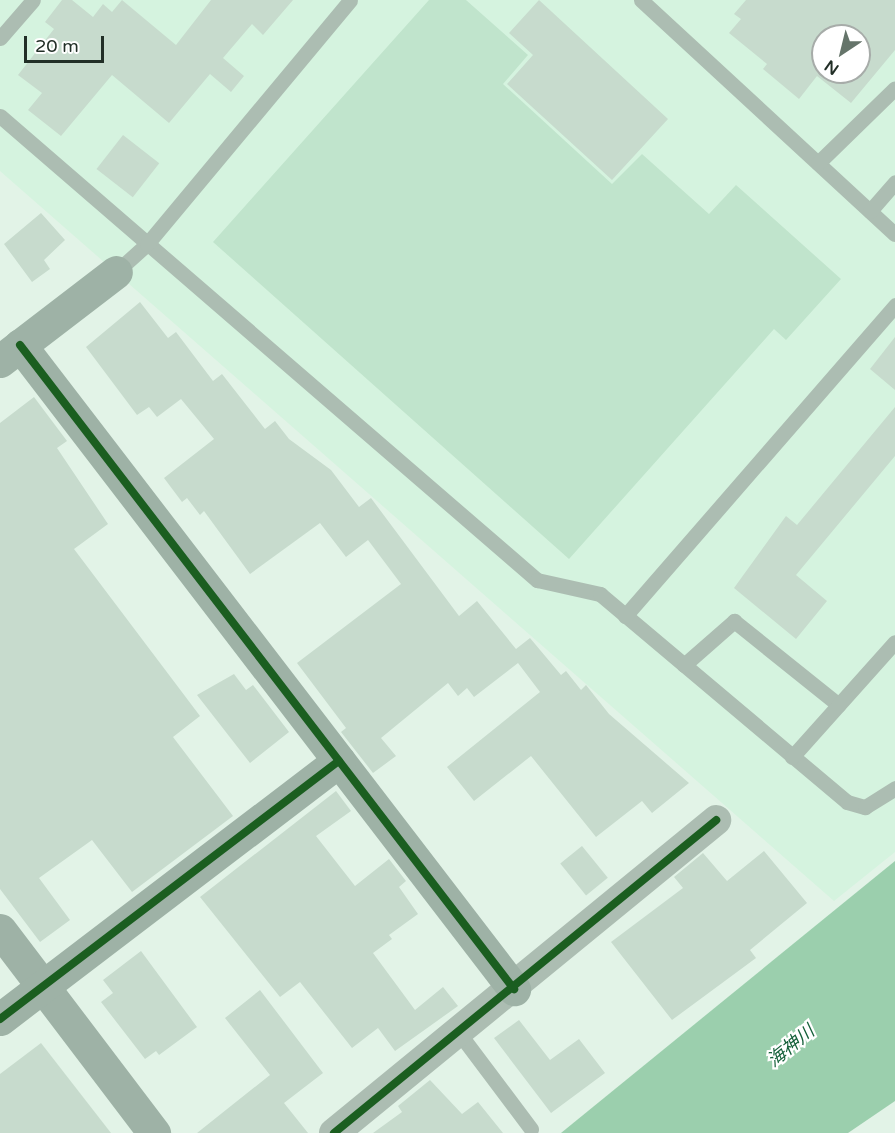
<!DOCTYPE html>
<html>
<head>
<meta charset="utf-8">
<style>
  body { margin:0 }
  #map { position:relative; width:895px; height:1133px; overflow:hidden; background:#e2f3e7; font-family:"Varela Round","Noto Sans JP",sans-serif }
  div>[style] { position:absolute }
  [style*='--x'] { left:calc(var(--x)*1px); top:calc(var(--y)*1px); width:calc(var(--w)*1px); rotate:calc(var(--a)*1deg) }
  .built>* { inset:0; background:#d5f3df }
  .green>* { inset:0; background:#c0e4cc }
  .water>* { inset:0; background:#9bcfad }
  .building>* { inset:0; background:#c7dbcd; transform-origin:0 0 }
  .lane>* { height:15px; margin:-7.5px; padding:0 7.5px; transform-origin:7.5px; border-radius:7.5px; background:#acbdb2 }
  .street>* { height:30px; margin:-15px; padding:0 15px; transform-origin:15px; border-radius:15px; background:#acbdb2 }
  .secondary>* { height:33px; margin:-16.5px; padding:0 16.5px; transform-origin:16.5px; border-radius:16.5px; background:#9eb2a6 }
  .cycleway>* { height:8px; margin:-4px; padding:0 4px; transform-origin:4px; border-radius:4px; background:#1b5e20 }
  span { translate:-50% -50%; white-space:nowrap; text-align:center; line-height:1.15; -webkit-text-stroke:4.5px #fff; paint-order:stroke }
  .water-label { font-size:18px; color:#15613a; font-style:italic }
  .north { position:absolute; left:811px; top:24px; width:60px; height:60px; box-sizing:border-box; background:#fff; border:2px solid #a7aca9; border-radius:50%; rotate:215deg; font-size:16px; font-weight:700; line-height:24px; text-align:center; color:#222f27 }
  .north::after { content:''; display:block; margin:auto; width:21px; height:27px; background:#65746a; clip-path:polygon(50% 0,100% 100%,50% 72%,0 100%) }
  .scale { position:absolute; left:24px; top:36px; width:80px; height:27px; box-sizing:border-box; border:3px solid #222f27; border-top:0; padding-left:8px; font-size:18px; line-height:21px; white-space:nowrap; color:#222f27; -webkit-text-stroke:4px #fff; paint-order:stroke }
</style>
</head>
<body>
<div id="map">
  <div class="built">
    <i style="clip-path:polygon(evenodd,0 0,895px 0,895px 852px,834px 901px,0 171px,0 0,823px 36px,859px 36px,859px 72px,823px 72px,823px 36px)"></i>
  </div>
  <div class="green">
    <i style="clip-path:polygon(429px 0,466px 0,528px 55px,503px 84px,612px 184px,642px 154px,709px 214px,736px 185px,841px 279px,786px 340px,774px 329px,569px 559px,213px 242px)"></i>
  </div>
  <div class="water">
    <i style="clip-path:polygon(895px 861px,895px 1101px,848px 1133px,561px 1133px)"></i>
  </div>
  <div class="building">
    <i style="clip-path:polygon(62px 0,72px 0,93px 17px,103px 4px,112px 12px,122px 0,176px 45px,211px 0,293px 0,263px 35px,252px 24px,223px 58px,244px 76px,231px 92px,210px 74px,169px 123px,112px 75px,61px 136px,28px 110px,42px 93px,18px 75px,54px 29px,45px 22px)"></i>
    <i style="clip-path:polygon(539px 0,668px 119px,612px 180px,507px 84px,533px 55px,509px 33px)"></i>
    <i style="clip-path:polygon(evenodd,746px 0,895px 0,895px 50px,851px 103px,817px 76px,799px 99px,763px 69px,767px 64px,729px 33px,741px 19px,734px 14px,746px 0,823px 36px,859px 36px,859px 72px,823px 72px,823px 36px)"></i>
    <i style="left:123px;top:135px;width:46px;height:43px;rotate:38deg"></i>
    <i style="clip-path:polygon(41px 213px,65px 240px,44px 260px,50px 269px,32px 282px,4px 244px)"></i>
    <i style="clip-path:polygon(140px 302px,168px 338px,176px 332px,213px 381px,222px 374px,265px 429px,275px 421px,289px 439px,331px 470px,359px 507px,371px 498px,459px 616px,477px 601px,516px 649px,530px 638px,561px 675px,566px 671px,581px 690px,586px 685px,609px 714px,689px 783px,652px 813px,642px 801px,596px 837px,531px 756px,474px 801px,447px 767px,540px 692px,518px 663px,474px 697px,467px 688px,458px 696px,448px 683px,381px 738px,396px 756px,373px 773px,341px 732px,346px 728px,297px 663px,401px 584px,368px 540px,346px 557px,320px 523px,250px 574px,204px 511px,200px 515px,187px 498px,182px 502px,164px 478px,214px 439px,181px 399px,157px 417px,149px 407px,137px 415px,86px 347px)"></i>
    <i style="clip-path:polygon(895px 337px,895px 390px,870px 369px)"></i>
    <i style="clip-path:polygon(34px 397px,67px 441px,57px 448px,108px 524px,74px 549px,200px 716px,173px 737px,233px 816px,132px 892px,92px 840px,39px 878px,70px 920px,40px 942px,0 889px,0 423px)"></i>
    <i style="clip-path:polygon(895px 407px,895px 456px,796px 575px,827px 601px,796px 639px,734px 588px,786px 516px,797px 525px)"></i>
    <i style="clip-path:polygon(234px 674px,246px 690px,253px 685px,289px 732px,250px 763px,197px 695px)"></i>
    <i style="clip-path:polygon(336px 791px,351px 811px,316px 836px,355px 886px,389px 859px,406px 881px,399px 887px,418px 914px,389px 935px,392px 939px,373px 953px,415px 1010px,443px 987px,458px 1006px,395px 1051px,378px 1028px,352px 1048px,300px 982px,280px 997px,200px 897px)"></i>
    <i style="left:582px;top:846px;width:41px;height:28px;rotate:51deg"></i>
    <i style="clip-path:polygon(764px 851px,807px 903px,750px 950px,756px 958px,672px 1020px,611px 942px,683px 888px,674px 877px,703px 853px,727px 881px)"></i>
    <i style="clip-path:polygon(141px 951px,197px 1027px,159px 1055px,156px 1051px,145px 1059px,101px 1002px,113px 993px,103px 980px)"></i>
    <i style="clip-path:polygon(260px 990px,323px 1073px,284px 1103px,308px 1133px,197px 1133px,270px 1075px,225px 1018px)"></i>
    <i style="clip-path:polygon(519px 1020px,550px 1060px,579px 1039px,605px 1073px,551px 1113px,494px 1038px)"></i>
    <i style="clip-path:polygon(41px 1043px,111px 1133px,0 1133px,0 1074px)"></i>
    <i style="clip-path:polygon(430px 1080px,462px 1114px,478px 1102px,503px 1133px,373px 1133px,402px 1112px,398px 1106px)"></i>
  </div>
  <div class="lane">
    <i style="--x:641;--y:0;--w:345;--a:42.7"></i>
    <i style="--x:0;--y:38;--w:50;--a:-49"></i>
    <i style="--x:0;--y:116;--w:710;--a:40.83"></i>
    <i style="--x:537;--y:580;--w:65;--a:12.5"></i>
    <i style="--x:600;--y:594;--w:323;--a:40.1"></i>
    <i style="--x:847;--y:802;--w:19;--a:16"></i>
    <i style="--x:865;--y:807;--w:36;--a:-32"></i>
    <i style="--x:818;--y:163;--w:107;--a:-44.2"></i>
    <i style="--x:870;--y:211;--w:38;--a:-49"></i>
    <i style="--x:116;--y:272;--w:42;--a:-42.1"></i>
    <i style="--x:147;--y:244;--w:317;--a:-50.2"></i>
    <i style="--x:625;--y:616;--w:412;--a:-49"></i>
    <i style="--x:684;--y:665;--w:67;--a:-41.3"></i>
    <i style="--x:734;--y:621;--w:134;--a:38.7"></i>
    <i style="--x:792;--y:757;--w:154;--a:-48.2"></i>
    <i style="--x:459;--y:1033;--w:120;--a:53.1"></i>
  </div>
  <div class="street">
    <i style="--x:334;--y:1133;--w:494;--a:-39.3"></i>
  </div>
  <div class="secondary">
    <i style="--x:20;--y:345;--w:812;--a:52.51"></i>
    <i style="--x:0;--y:361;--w:146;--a:-37.5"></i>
    <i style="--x:0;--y:930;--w:255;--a:52.8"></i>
    <i style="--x:0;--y:1019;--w:426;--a:-37.3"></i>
  </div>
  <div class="cycleway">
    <i style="--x:20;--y:345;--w:812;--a:52.51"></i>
    <i style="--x:0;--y:1019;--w:426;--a:-37.3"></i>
    <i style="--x:334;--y:1133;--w:494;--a:-39.3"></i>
  </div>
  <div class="water-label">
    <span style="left:791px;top:1046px;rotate:-39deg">海神川</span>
  </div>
  <div class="north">N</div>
  <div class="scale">20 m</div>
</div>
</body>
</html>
